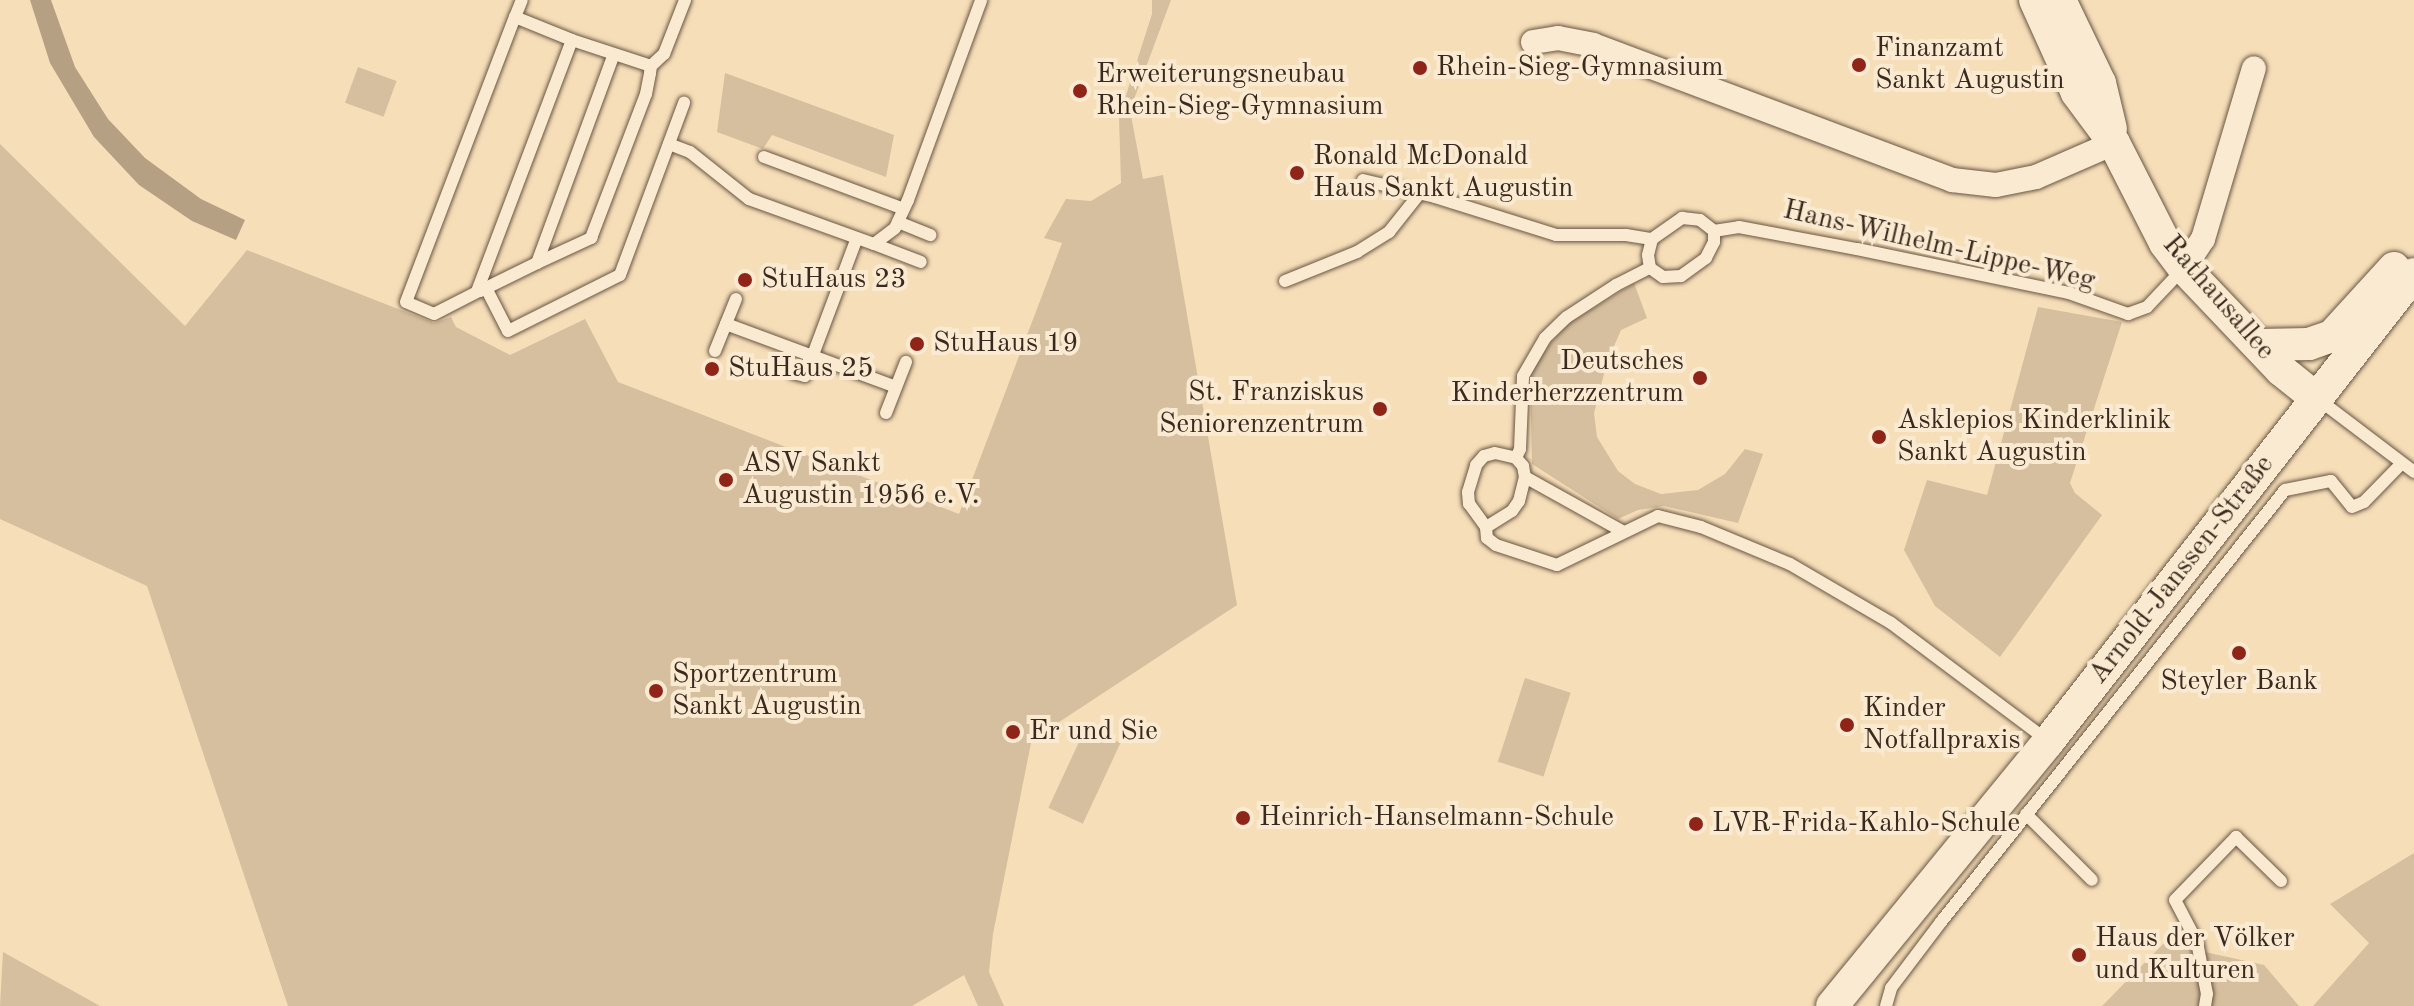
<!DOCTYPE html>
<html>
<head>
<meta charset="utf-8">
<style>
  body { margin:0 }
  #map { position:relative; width:2414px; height:1006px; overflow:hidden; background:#f6deb8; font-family:"Old Standard TT",serif }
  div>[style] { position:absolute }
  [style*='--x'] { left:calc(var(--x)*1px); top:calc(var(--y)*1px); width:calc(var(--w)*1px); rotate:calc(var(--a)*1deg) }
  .green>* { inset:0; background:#d6bf9e; transform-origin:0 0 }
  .water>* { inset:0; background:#b6a084 }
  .roads { filter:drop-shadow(0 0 2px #695644) drop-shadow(0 0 2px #695644) }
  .lane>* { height:12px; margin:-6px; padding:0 6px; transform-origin:6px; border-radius:6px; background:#f9ead1 }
  .street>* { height:24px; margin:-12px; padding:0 12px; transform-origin:12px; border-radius:12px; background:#f9ead1 }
  .secondary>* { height:32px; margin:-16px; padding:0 16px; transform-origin:16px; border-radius:16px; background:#f9ead1 }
  .dots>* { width:22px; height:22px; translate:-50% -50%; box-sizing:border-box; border:4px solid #f9ead1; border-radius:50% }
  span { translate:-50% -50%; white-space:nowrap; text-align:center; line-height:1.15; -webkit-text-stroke:8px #f9ead1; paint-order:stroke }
  .poi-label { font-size:28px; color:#3a291e }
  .left { translate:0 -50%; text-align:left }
  .right { translate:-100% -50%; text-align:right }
  .street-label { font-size:28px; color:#3a291e }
</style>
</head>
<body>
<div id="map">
  <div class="green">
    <i style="clip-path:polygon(1152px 0,1171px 0,1130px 110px,1143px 179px,1163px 175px,1237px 605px,1047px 730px,1033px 733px,993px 934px,989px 972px,1004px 1006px,978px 1006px,964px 975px,912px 1006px,288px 1006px,147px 586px,0 519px,0 144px,185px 326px,247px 250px,434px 323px,451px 317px,456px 327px,510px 355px,585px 319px,618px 382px,959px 514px,1062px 243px,1044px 238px,1066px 199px,1091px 201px,1121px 183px,1119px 117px,1152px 14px)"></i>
    <i style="left:358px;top:67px;width:41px;height:38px;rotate:20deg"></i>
    <i style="clip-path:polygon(725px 73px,894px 135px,886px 177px,772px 135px,763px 149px,717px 132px)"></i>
    <i style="clip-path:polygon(1634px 283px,1647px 318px,1621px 330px,1607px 362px,1594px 413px,1597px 437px,1618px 471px,1635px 484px,1661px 494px,1698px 490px,1725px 474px,1745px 449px,1763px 454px,1738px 523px,1664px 506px,1638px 510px,1618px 519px,1532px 464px,1530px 375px,1548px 346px,1568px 324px)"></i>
    <i style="clip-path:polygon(2038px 307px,2122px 322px,2070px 483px,2075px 493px,2102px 515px,2000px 657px,1935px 606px,1904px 550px,1927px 480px,1987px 495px)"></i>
    <i style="left:1525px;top:678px;width:48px;height:88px;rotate:18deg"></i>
    <i style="left:1086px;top:727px;width:38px;height:89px;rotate:25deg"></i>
    <i style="clip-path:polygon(2414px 853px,2414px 1006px,2313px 1006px,2369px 943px,2330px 904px)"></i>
    <i style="clip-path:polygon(2164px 943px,2264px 965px,2299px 1006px,2102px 1006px)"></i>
    <i style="clip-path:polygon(3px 952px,100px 1006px,0 1006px)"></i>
  </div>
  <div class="water">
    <i style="clip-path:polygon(30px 0,51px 0,75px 67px,108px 119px,145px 158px,201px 199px,245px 220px,236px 240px,192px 221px,139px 185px,94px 137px,50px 63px)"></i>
  </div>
  <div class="roads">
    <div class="lane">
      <i style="--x:515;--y:17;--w:61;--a:22"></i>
      <i style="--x:572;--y:40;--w:269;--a:110.7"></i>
      <i style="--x:477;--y:292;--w:48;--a:152.9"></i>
      <i style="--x:434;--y:314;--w:30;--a:-157"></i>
      <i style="--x:406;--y:302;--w:305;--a:-69.1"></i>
      <i style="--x:515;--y:17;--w:18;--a:-68"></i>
      <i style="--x:651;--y:66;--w:18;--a:-43"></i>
      <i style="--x:664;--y:54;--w:58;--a:-68.7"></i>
      <i style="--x:669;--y:144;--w:22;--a:21"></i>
      <i style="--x:690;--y:152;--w:75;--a:38.5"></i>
      <i style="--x:749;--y:199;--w:133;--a:19.8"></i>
      <i style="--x:874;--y:244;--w:26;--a:-37"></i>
      <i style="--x:895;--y:228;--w:31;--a:-65"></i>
      <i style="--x:908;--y:200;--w:213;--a:-69.9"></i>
      <i style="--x:764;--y:157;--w:149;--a:20.4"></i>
      <i style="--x:1363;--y:180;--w:74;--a:13.3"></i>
      <i style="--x:1435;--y:197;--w:127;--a:17.4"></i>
      <i style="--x:1556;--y:235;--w:70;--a:0"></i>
      <i style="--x:1626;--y:235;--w:26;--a:9"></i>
      <i style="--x:1682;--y:218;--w:18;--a:6"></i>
      <i style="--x:1700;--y:220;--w:18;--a:38"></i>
      <i style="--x:1714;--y:231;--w:11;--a:90"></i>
      <i style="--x:1714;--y:242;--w:18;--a:117"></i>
      <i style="--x:1706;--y:258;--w:31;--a:144"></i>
      <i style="--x:1681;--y:276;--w:18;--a:177"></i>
      <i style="--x:1663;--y:277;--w:16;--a:-145"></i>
      <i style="--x:1650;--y:268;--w:13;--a:-99"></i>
      <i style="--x:1648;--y:255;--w:16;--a:-76"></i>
      <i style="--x:1652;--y:239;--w:37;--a:-35"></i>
      <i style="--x:898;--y:222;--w:35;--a:22"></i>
      <i style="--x:1714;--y:231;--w:25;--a:-9"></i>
      <i style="--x:1739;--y:227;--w:120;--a:10.6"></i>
      <i style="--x:1857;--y:249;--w:217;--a:11.7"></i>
      <i style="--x:2069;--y:293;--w:63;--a:19.6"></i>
      <i style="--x:2128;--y:314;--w:20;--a:-20"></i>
      <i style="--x:2147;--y:307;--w:51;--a:-46.6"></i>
      <i style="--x:874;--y:244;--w:50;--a:21"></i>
      <i style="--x:537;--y:263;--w:60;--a:-24.8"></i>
      <i style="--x:591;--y:238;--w:154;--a:-69.1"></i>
      <i style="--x:646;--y:94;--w:21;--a:-79"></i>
      <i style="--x:650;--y:73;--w:7;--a:-82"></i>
      <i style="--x:651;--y:66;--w:83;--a:-161.8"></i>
      <i style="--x:1285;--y:281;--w:78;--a:-21.9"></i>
      <i style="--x:1357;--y:252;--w:38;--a:-32"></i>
      <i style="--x:1389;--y:232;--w:50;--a:-51.5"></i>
      <i style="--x:486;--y:288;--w:48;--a:62.9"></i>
      <i style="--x:508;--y:331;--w:125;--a:-26.6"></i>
      <i style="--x:620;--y:275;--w:184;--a:-69.6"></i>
      <i style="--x:480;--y:291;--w:64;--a:-26.2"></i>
      <i style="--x:537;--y:263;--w:221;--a:-69.8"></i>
      <i style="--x:726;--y:324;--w:181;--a:20.3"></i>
      <i style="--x:715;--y:351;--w:56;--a:-68"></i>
      <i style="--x:793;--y:373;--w:12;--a:14"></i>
      <i style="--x:805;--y:376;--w:145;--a:-69.4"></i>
      <i style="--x:2318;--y:399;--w:121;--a:37.2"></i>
      <i style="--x:886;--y:413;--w:55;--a:-68.6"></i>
      <i style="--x:1495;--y:453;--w:22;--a:13"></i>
      <i style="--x:1516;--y:458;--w:11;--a:49"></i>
      <i style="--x:1523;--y:466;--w:11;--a:80"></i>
      <i style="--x:1525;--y:477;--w:25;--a:104"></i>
      <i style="--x:1519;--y:501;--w:12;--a:125"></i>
      <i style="--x:1512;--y:511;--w:31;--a:148"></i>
      <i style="--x:1486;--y:527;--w:29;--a:-126"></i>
      <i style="--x:1469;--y:504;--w:12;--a:-95"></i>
      <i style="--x:1468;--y:492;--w:28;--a:-73"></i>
      <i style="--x:1476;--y:465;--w:12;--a:-48"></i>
      <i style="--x:1484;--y:456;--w:11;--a:-15"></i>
      <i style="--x:1516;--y:458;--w:10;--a:-66"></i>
      <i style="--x:1520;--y:449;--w:73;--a:-87.6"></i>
      <i style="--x:1523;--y:376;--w:44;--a:-59.9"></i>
      <i style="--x:1545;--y:338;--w:30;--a:-44"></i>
      <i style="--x:1567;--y:317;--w:59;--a:-33.1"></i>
      <i style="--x:1616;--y:285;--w:38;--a:-27"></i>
      <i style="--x:1525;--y:477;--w:111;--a:29.1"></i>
      <i style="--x:1486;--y:527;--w:11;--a:85"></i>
      <i style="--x:1487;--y:538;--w:11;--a:38"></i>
      <i style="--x:1496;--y:545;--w:64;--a:18.2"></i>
      <i style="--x:1557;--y:565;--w:112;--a:-25.9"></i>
      <i style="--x:1658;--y:516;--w:44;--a:14.3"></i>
      <i style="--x:1701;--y:527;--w:96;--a:22.6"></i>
      <i style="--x:1790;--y:564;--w:117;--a:30.3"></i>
      <i style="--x:1891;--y:623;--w:196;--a:36.9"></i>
      <i style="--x:2026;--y:814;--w:93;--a:45"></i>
      <i style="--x:1886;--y:1006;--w:19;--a:-74"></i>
      <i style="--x:1891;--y:988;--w:83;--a:-52.9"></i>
      <i style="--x:1941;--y:922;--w:552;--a:-51.47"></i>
      <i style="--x:2285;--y:490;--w:47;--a:-11.1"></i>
      <i style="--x:2331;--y:481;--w:33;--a:51"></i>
      <i style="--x:2352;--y:507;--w:13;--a:-23"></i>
      <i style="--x:2364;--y:502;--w:54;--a:-45.7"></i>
      <i style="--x:2205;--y:1006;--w:12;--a:-81"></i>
      <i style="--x:2207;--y:994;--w:53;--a:-100.9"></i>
      <i style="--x:2197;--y:942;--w:47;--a:-117.6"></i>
      <i style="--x:2175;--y:900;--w:88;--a:-45.9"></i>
      <i style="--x:2236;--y:837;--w:63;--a:44.4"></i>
    </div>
    <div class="street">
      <i style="--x:1533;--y:42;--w:25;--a:-9"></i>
      <i style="--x:1558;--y:38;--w:36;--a:11"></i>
      <i style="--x:1593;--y:45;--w:384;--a:20.6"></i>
      <i style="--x:1952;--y:180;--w:44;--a:6.5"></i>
      <i style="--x:1996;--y:185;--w:41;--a:-11.3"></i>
      <i style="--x:2036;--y:177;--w:85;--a:-23.6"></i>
      <i style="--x:2184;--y:268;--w:35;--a:-57"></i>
      <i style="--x:2203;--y:239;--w:178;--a:-73.4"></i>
    </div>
    <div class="secondary">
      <i style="--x:2035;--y:0;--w:102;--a:65.7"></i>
      <i style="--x:2077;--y:93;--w:62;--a:53.5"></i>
      <i style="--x:2114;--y:143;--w:112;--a:63"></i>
      <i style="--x:2165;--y:243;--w:31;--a:53"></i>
      <i style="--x:2184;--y:268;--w:141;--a:46.4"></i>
      <i style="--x:2281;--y:370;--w:45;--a:38.7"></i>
      <i style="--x:2060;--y:0;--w:92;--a:64.3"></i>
      <i style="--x:2100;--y:83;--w:47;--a:76.6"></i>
      <i style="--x:2259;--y:345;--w:50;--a:-1.1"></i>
      <i style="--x:2309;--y:344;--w:24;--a:-19"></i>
      <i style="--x:2332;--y:336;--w:92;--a:-47.6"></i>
      <i style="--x:1832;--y:1006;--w:341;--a:-50.7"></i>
      <i style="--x:2048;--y:742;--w:594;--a:-51.97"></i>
    </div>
  </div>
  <div class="dots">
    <i style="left:1859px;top:65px;background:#8f2418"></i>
    <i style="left:1420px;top:68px;background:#8f2418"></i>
    <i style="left:1080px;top:91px;background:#8f2418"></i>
    <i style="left:1297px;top:173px;background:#8f2418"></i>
    <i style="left:745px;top:280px;background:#8f2418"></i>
    <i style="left:917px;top:344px;background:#8f2418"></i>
    <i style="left:712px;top:369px;background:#8f2418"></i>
    <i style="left:1700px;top:378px;background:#8f2418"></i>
    <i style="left:1380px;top:409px;background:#8f2418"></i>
    <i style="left:1879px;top:437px;background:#8f2418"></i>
    <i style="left:726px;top:480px;background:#8f2418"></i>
    <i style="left:2239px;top:653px;background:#8f2418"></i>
    <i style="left:656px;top:691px;background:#8f2418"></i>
    <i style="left:1847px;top:725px;background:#8f2418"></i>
    <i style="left:1013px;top:732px;background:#8f2418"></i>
    <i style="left:1243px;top:818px;background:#8f2418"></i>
    <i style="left:1696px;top:824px;background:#8f2418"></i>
    <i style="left:2079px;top:955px;background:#8f2418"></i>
  </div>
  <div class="poi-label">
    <span class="left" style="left:1875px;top:65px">Finanzamt<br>Sankt Augustin</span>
    <span class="left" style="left:1436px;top:68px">Rhein-Sieg-Gymnasium</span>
    <span class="left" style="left:1096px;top:91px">Erweiterungsneubau<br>Rhein-Sieg-Gymnasium</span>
    <span class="left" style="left:1313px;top:173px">Ronald McDonald<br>Haus Sankt Augustin</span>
    <span class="left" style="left:761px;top:280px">StuHaus 23</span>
    <span class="left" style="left:933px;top:344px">StuHaus 19</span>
    <span class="right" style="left:1684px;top:378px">Deutsches<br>Kinderherzzentrum</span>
    <span class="left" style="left:728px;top:369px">StuHaus 25</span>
    <span class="right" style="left:1364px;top:409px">St. Franziskus<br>Seniorenzentrum</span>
    <span class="left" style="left:1897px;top:437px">Asklepios Kinderklinik<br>Sankt Augustin</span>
    <span class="left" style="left:742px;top:480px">ASV Sankt<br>Augustin 1956 e.V.</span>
    <span class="left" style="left:672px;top:691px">Sportzentrum<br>Sankt Augustin</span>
    <span style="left:2239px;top:682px">Steyler Bank</span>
    <span class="left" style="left:1863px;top:725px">Kinder<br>Notfallpraxis</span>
    <span class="left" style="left:1029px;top:732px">Er und Sie</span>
    <span class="left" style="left:1259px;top:818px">Heinrich-Hanselmann-Schule</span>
    <span class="left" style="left:1712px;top:824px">LVR-Frida-Kahlo-Schule</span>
    <span class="left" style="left:2095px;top:955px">Haus der Völker<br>und Kulturen</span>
  </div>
  <div class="street-label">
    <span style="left:1939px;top:246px;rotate:13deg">Hans-Wilhelm-Lippe-Weg</span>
    <span style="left:2218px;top:298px;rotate:49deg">Rathausallee</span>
    <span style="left:2182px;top:570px;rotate:-52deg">Arnold-Janssen-Straße</span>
  </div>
</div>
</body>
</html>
